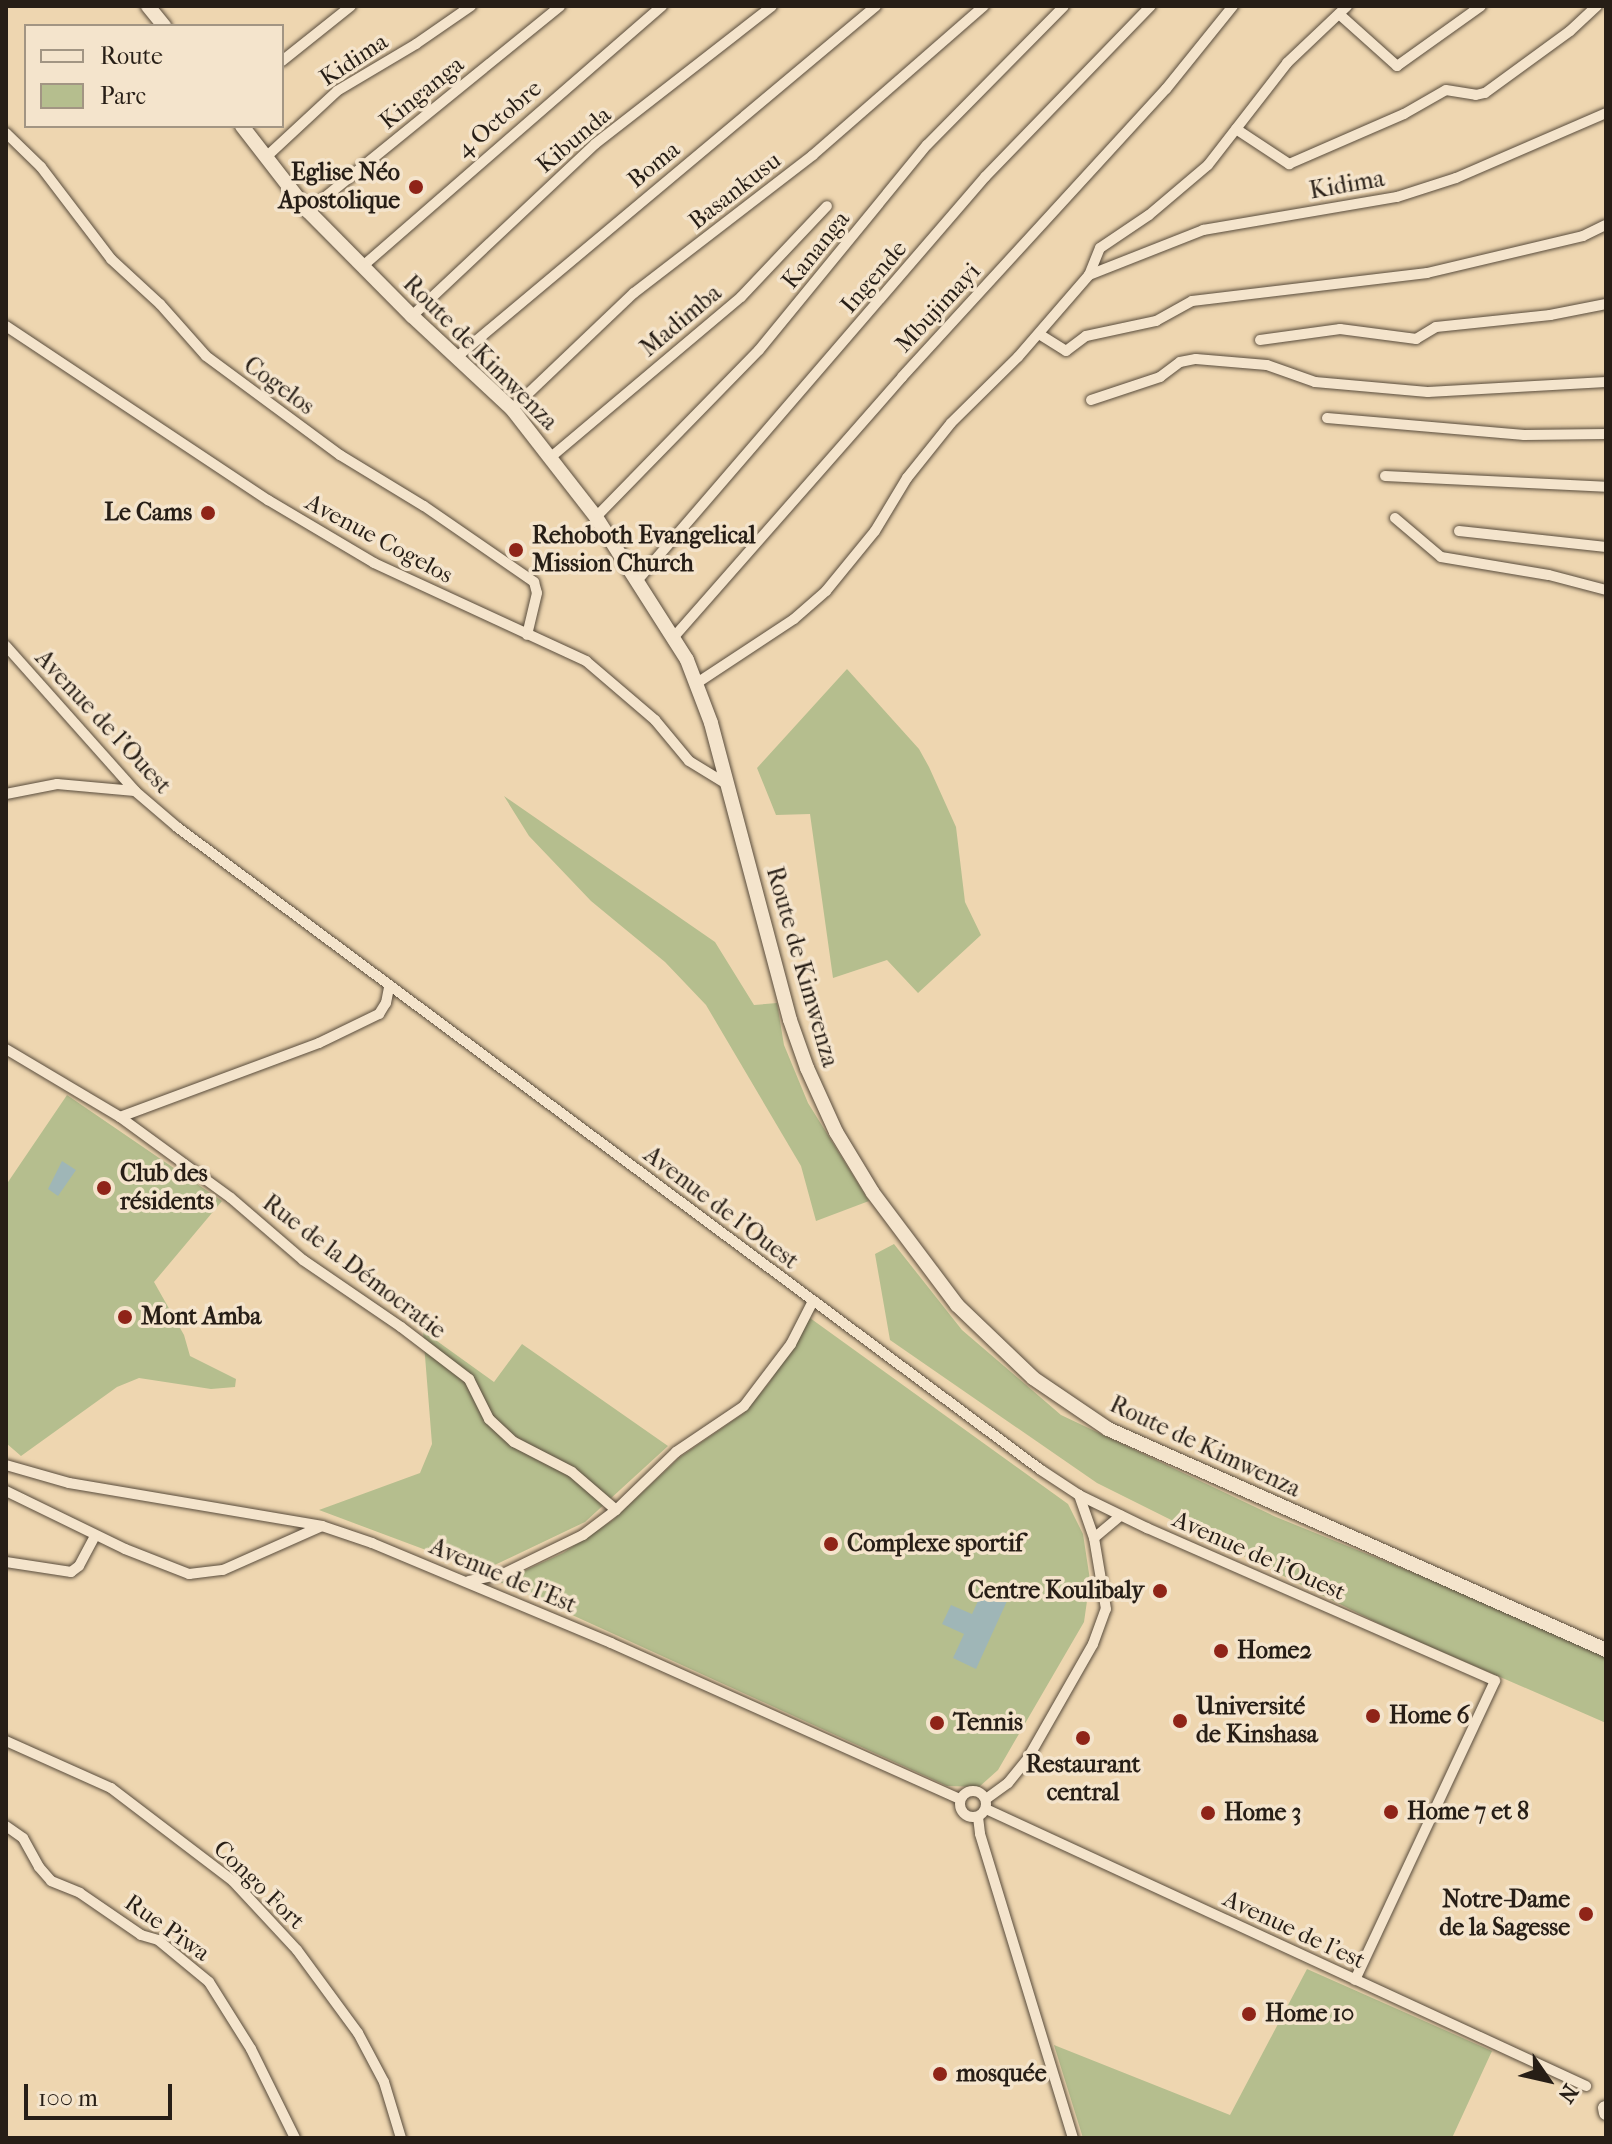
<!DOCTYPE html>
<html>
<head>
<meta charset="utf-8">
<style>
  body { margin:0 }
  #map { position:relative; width:1612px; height:2144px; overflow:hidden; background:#eed6b0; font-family:"IM FELL French Canon",serif }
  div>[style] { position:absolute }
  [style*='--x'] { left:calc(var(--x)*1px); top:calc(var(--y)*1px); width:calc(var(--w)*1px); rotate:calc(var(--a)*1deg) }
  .green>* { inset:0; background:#b5be8e }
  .water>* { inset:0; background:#9fb6b7 }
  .roads { filter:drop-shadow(0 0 2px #594c3c) drop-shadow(0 0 2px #594c3c) }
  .street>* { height:10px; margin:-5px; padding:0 5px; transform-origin:5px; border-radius:5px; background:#f4e4cc }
  .street>.ring { margin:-5px; padding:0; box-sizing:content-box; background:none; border:10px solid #f4e4cc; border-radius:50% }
  .secondary>* { height:14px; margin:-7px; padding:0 7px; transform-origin:7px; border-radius:7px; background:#f4e4cc }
  .dots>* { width:22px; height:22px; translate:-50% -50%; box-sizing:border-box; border:4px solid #f4e4cc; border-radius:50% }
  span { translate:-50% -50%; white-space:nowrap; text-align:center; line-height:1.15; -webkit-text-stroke:7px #f4e4cc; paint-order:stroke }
  .street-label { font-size:24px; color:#271e16 }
  .poi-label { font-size:24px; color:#271e16; font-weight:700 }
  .right { translate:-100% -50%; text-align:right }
  .left { translate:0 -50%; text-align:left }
  .frame { position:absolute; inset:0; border:8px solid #271e16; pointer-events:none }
  .legend { position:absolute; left:24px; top:24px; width:260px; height:104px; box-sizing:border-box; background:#f4e4cc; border:2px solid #a29583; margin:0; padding:10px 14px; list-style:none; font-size:24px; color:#271e16 }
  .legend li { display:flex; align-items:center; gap:16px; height:40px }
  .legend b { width:40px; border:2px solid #a29583 }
  .north { position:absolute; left:1508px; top:2040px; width:80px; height:80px; -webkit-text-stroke:6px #f4e4cc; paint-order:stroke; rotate:124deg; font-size:22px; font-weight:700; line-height:32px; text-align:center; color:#271e16 }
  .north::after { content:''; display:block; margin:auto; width:28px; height:36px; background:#271e16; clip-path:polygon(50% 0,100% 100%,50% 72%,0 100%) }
  .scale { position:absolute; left:24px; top:2084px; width:148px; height:36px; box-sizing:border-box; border:4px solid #271e16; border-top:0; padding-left:10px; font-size:24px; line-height:28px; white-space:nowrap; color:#271e16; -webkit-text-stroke:6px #f4e4cc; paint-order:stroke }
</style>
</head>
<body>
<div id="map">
  <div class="green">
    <i style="clip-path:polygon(847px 669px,919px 749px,929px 767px,956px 827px,965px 902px,981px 935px,918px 993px,887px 960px,833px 978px,810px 814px,776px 815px,757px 768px)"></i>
    <i style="clip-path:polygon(504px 796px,715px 942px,754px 1005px,777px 1003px,784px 1045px,808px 1103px,869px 1201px,816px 1221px,801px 1166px,706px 1005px,665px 962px,591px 901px,529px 836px)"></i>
    <i style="clip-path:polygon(67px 1095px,222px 1201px,154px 1282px,184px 1335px,190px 1356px,236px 1379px,235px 1387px,211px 1389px,139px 1378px,117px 1387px,21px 1456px,6px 1443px,6px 1185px)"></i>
    <i style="clip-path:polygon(894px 1244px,962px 1330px,1061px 1415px,1276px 1517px,1606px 1651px,1606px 1723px,1392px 1630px,1097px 1483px,890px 1340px,875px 1254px)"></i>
    <i style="clip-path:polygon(810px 1318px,1068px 1504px,1083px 1534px,1090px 1580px,1084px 1622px,998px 1770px,979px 1787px,947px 1786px,500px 1582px,563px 1553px,613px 1520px,680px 1457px,744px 1413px,769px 1383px)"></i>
    <i style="clip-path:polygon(423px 1331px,494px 1382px,522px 1344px,668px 1446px,585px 1522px,482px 1571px,319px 1510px,420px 1473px,432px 1444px)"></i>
    <i style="clip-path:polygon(1307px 1969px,1492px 2051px,1452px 2138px,1083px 2138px,1054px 2045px,1230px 2115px)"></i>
  </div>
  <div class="water">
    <i style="clip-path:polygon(62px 1161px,76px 1170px,58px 1196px,48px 1189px)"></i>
    <i style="clip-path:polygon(983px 1590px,1007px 1601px,976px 1669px,953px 1658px,964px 1634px,942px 1624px,951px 1605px,972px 1614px)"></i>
  </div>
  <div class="roads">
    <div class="street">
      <i style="--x:1339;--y:14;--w:78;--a:41.9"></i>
      <i style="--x:1397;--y:66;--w:103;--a:-35.5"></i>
      <i style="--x:282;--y:61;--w:88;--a:-38.6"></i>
      <i style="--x:1236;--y:129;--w:64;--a:33.4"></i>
      <i style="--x:1289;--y:164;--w:125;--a:-23.5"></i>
      <i style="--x:1404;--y:114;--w:48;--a:-29.7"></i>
      <i style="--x:1446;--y:90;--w:30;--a:9"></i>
      <i style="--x:1476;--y:95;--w:9;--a:-13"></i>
      <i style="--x:1485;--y:93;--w:105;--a:-36.1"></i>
      <i style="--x:1570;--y:31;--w:37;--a:-43"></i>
      <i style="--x:6;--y:133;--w:49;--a:44.2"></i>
      <i style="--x:41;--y:167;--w:116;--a:52.7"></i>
      <i style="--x:111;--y:259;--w:67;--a:42.6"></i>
      <i style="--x:160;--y:304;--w:69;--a:48.5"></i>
      <i style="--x:206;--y:356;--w:167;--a:36.5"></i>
      <i style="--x:340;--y:455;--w:98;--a:31.3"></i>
      <i style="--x:424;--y:506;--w:134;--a:34.6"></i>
      <i style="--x:534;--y:582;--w:11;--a:75"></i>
      <i style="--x:537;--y:593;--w:43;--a:103.4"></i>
      <i style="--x:265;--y:158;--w:98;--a:-42.9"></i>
      <i style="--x:337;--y:91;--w:92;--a:-30.7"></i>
      <i style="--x:416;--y:44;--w:67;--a:-34.6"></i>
      <i style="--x:308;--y:211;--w:325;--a:-39.1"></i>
      <i style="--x:364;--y:265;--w:395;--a:-41"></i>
      <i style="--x:1089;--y:275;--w:123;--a:-21.5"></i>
      <i style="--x:1203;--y:230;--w:197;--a:-9.7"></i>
      <i style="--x:1397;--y:197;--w:62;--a:-17.9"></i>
      <i style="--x:1456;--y:178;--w:163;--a:-23.4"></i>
      <i style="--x:412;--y:316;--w:251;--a:-43.2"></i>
      <i style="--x:595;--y:144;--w:224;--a:-37.9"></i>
      <i style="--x:6;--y:326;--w:315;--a:33.6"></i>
      <i style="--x:268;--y:500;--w:123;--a:30.7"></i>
      <i style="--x:374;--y:563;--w:234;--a:24.8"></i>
      <i style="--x:586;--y:661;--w:91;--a:40.5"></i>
      <i style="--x:655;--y:720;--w:53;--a:50.3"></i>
      <i style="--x:689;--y:761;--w:46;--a:31.6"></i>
      <i style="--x:1039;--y:334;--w:32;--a:32"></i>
      <i style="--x:1066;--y:351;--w:25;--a:-37"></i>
      <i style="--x:1086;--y:336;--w:72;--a:-12.1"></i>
      <i style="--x:1156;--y:321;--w:41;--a:-29.1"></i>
      <i style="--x:1192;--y:301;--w:237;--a:-6.8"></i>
      <i style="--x:1427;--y:273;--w:160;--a:-13.3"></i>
      <i style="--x:1583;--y:236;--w:25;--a:-26"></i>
      <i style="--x:1260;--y:340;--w:81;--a:-7.8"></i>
      <i style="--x:1340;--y:329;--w:77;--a:7.5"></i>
      <i style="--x:1416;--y:339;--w:23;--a:-31"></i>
      <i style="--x:1436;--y:327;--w:115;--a:-6"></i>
      <i style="--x:1550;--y:315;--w:57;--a:-11.1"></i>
      <i style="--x:458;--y:356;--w:545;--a:-39.94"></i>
      <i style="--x:1091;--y:400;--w:73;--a:-18.4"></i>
      <i style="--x:1160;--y:377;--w:25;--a:-37"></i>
      <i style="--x:1180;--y:362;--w:16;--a:-11"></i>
      <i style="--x:1196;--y:359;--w:71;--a:4.8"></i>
      <i style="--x:1267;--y:365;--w:51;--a:19.5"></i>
      <i style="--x:1315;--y:382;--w:113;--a:5.1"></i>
      <i style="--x:1428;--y:392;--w:178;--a:-3.2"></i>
      <i style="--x:512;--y:409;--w:168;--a:-43.6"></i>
      <i style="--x:634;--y:293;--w:226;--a:-37.6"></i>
      <i style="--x:813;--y:155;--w:227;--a:-41.1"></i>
      <i style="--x:1327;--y:418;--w:198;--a:4.9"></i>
      <i style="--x:1524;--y:435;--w:82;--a:-0.7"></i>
      <i style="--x:551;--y:457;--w:248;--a:-40.1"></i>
      <i style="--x:741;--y:297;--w:125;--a:-46.6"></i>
      <i style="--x:1385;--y:476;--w:221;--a:2.8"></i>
      <i style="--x:596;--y:517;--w:233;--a:-45.7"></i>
      <i style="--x:759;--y:350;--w:265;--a:-50.7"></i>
      <i style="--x:927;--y:145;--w:195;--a:-45.4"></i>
      <i style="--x:1395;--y:518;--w:60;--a:40.3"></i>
      <i style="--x:1441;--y:557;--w:109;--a:9.5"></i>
      <i style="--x:1549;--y:575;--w:59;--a:14.7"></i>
      <i style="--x:1459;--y:531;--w:148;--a:6.2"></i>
      <i style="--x:636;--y:582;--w:535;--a:-49.25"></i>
      <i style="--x:985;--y:177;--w:238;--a:-45.9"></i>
      <i style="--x:673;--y:638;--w:347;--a:-48.7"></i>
      <i style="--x:902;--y:377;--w:391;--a:-47.5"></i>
      <i style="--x:1166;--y:89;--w:107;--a:-51.1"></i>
      <i style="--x:6;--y:646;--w:194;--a:48.3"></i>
      <i style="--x:135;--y:791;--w:55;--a:40.6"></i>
      <i style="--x:177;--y:827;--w:1077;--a:36.66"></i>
      <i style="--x:1041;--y:1470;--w:45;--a:33.3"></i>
      <i style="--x:1079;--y:1495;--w:76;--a:25.9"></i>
      <i style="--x:1147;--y:1528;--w:380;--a:23.7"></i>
      <i style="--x:1495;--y:1681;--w:330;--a:115.1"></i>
      <i style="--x:697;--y:683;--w:116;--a:-33.4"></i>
      <i style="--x:794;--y:619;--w:43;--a:-41.2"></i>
      <i style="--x:826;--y:591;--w:77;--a:-50.8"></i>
      <i style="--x:875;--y:531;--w:62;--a:-58.9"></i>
      <i style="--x:907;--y:478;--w:70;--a:-51.3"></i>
      <i style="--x:951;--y:423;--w:94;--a:-44.6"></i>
      <i style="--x:1018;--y:357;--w:108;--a:-49.1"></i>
      <i style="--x:1089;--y:275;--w:29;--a:-68"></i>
      <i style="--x:1100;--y:248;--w:59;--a:-34"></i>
      <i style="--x:1149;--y:215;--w:77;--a:-40.3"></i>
      <i style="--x:1208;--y:165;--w:129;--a:-52.2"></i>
      <i style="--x:1287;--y:63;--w:83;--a:-43.5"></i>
      <i style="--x:6;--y:794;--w:52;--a:-11.1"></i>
      <i style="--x:57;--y:784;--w:78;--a:5.1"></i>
      <i style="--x:6;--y:1049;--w:133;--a:30.8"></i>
      <i style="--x:120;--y:1117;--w:137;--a:36.1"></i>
      <i style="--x:231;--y:1198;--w:95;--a:40.7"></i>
      <i style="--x:303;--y:1260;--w:119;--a:34.4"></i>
      <i style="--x:401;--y:1327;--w:86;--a:37.4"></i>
      <i style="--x:469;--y:1379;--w:45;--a:63.4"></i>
      <i style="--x:489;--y:1419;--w:34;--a:43"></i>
      <i style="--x:514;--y:1442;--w:65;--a:27.3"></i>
      <i style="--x:572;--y:1472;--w:58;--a:40.8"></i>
      <i style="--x:120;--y:1117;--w:212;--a:-20.4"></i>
      <i style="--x:319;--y:1043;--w:67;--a:-25.8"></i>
      <i style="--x:379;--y:1014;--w:13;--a:-58"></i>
      <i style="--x:386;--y:1003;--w:15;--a:-79"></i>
      <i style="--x:6;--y:1465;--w:66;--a:15.9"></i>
      <i style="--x:69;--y:1483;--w:257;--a:9.6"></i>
      <i style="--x:322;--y:1526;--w:53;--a:18.8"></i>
      <i style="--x:372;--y:1543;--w:259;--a:22.7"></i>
      <i style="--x:611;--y:1643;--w:382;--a:24.1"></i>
      <i style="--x:6;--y:1491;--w:132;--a:26"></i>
      <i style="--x:125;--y:1549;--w:69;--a:21.3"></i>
      <i style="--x:189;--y:1574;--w:34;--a:-7"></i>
      <i style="--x:223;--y:1570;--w:108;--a:-24"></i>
      <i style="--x:1094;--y:1538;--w:35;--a:-40"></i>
      <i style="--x:6;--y:1562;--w:66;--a:8.7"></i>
      <i style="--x:71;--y:1572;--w:10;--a:-37"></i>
      <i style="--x:79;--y:1566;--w:34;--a:-62"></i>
      <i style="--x:469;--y:1581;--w:35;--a:-12"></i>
      <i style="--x:503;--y:1574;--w:89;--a:-26"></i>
      <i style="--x:583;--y:1535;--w:41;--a:-37.1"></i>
      <i style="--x:616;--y:1510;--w:83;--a:-44"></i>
      <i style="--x:676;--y:1452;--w:82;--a:-34.1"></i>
      <i style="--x:744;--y:1406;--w:78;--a:-52.8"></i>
      <i style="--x:791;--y:1344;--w:48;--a:-62.9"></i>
      <i style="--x:6;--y:1741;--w:115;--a:24.1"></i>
      <i style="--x:111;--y:1788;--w:153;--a:37.3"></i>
      <i style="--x:233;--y:1881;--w:94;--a:47.2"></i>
      <i style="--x:297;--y:1950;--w:103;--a:53.7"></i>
      <i style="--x:358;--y:2033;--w:55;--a:62"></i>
      <i style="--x:384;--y:2082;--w:59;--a:73.1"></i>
      <i class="ring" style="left:960px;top:1791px;width:16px;height:16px"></i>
      <i style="--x:986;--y:1799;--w:27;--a:-36"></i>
      <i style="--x:1008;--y:1783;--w:32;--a:-51"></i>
      <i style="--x:1028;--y:1758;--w:131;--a:-60.3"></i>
      <i style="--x:1093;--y:1644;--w:37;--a:-70"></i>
      <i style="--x:1106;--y:1609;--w:72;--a:-99.6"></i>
      <i style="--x:1094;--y:1538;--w:46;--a:-109.2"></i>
      <i style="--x:986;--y:1809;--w:661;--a:24.78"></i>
      <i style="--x:978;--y:1817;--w:17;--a:83"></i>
      <i style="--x:980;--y:1834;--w:318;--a:73"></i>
      <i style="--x:6;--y:1826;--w:21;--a:35"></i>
      <i style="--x:23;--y:1838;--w:33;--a:61"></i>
      <i style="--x:39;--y:1867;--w:18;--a:49"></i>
      <i style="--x:51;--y:1881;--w:31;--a:22"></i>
      <i style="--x:80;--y:1893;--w:74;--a:34.5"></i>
      <i style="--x:141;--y:1935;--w:18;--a:16"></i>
      <i style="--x:158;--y:1940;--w:66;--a:39.5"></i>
      <i style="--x:209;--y:1982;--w:79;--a:57.9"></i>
      <i style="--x:251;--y:2049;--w:99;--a:63.7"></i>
    </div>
    <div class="secondary">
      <i style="--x:148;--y:6;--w:26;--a:51"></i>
      <i style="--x:242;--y:126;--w:108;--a:52.2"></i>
      <i style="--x:308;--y:211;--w:148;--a:45.3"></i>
      <i style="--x:412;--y:316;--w:137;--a:42.9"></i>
      <i style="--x:512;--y:409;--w:137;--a:52.1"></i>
      <i style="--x:596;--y:517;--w:169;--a:57.5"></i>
      <i style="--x:687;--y:660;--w:67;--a:69.1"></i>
      <i style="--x:711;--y:723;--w:307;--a:75.1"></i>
      <i style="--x:790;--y:1020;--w:51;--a:70.5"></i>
      <i style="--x:807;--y:1068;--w:70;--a:65.6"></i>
      <i style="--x:836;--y:1132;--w:71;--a:58.8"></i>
      <i style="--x:873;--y:1193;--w:140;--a:53.1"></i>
      <i style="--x:957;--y:1305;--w:105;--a:43.8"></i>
      <i style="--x:1033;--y:1378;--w:91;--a:34.2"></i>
      <i style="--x:1108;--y:1429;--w:545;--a:23.93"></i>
      <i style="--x:1605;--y:2108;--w:5;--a:79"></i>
    </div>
  </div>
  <div class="dots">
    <i style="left:416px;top:187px;background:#8f2418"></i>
    <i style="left:208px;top:513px;background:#8f2418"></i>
    <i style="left:516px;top:550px;background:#8f2418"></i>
    <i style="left:104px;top:1188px;background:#8f2418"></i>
    <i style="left:125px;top:1317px;background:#8f2418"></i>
    <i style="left:831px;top:1544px;background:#8f2418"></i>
    <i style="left:1160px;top:1591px;background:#8f2418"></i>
    <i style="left:1221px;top:1651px;background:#8f2418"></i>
    <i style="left:1373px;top:1716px;background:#8f2418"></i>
    <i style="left:1180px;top:1721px;background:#8f2418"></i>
    <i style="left:937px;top:1723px;background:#8f2418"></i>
    <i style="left:1083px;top:1738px;background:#8f2418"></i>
    <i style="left:1391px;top:1812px;background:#8f2418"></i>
    <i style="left:1208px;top:1813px;background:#8f2418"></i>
    <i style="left:1586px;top:1914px;background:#8f2418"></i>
    <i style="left:1249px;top:2014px;background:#8f2418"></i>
    <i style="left:940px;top:2074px;background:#8f2418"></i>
  </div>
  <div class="street-label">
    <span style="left:354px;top:60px;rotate:-33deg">Kidima</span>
    <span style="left:422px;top:93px;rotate:-39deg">Kinganga</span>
    <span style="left:499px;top:119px;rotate:-41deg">4 Octobre</span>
    <span style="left:574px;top:140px;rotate:-40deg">Kibunda</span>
    <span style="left:654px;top:165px;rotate:-39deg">Boma</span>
    <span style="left:1347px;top:185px;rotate:-10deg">Kidima</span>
    <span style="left:735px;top:191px;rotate:-38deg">Basankusu</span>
    <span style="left:816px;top:250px;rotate:-51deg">Kananga</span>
    <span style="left:874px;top:277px;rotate:-49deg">Ingende</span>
    <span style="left:938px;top:308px;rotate:-47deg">Mbujimayi</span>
    <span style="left:681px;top:321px;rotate:-40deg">Madimba</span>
    <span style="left:480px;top:353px;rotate:45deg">Route de Kimwenza</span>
    <span style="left:279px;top:386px;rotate:36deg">Cogelos</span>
    <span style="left:379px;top:539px;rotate:28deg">Avenue Cogelos</span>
    <span style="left:103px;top:722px;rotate:47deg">Avenue de l'Ouest</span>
    <span style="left:802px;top:967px;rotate:74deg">Route de Kimwenza</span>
    <span style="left:721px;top:1208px;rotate:37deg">Avenue de l'Ouest</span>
    <span style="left:354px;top:1267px;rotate:37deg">Rue de la Démocratie</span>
    <span style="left:1205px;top:1447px;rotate:25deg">Route de Kimwenza</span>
    <span style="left:1259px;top:1556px;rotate:24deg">Avenue de l'Ouest</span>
    <span style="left:503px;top:1576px;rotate:23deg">Avenue de l'Est</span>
    <span style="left:259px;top:1885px;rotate:44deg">Congo Fort</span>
    <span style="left:167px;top:1928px;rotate:35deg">Rue Piwa</span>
    <span style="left:1294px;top:1930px;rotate:25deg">Avenue de l'est</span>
  </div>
  <div class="poi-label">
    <span class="right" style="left:400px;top:187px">Eglise Néo<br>Apostolique</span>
    <span class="right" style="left:192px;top:513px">Le Cams</span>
    <span class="left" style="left:532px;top:550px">Rehoboth Evangelical<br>Mission Church</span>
    <span class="left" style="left:120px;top:1188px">Club des<br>résidents</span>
    <span class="left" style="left:141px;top:1317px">Mont Amba</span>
    <span class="left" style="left:847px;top:1544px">Complexe sportif</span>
    <span class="right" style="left:1144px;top:1591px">Centre Koulibaly</span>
    <span class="left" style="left:1237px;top:1651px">Home2</span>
    <span class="left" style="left:1196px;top:1721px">Université<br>de Kinshasa</span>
    <span class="left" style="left:1389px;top:1716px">Home 6</span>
    <span class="left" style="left:953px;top:1723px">Tennis</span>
    <span style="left:1083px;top:1779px">Restaurant<br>central</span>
    <span class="left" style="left:1407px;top:1812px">Home 7 et 8</span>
    <span class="left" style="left:1224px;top:1813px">Home 3</span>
    <span class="right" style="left:1570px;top:1914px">Notre-Dame<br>de la Sagesse</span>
    <span class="left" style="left:1265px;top:2014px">Home 10</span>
    <span class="left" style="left:956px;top:2074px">mosquée</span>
  </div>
  <div class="frame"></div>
  <ul class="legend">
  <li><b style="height:10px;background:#f4e4cc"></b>Route</li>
  <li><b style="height:22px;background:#b5be8e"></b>Parc</li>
  </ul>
  <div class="north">N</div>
  <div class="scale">100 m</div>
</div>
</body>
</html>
